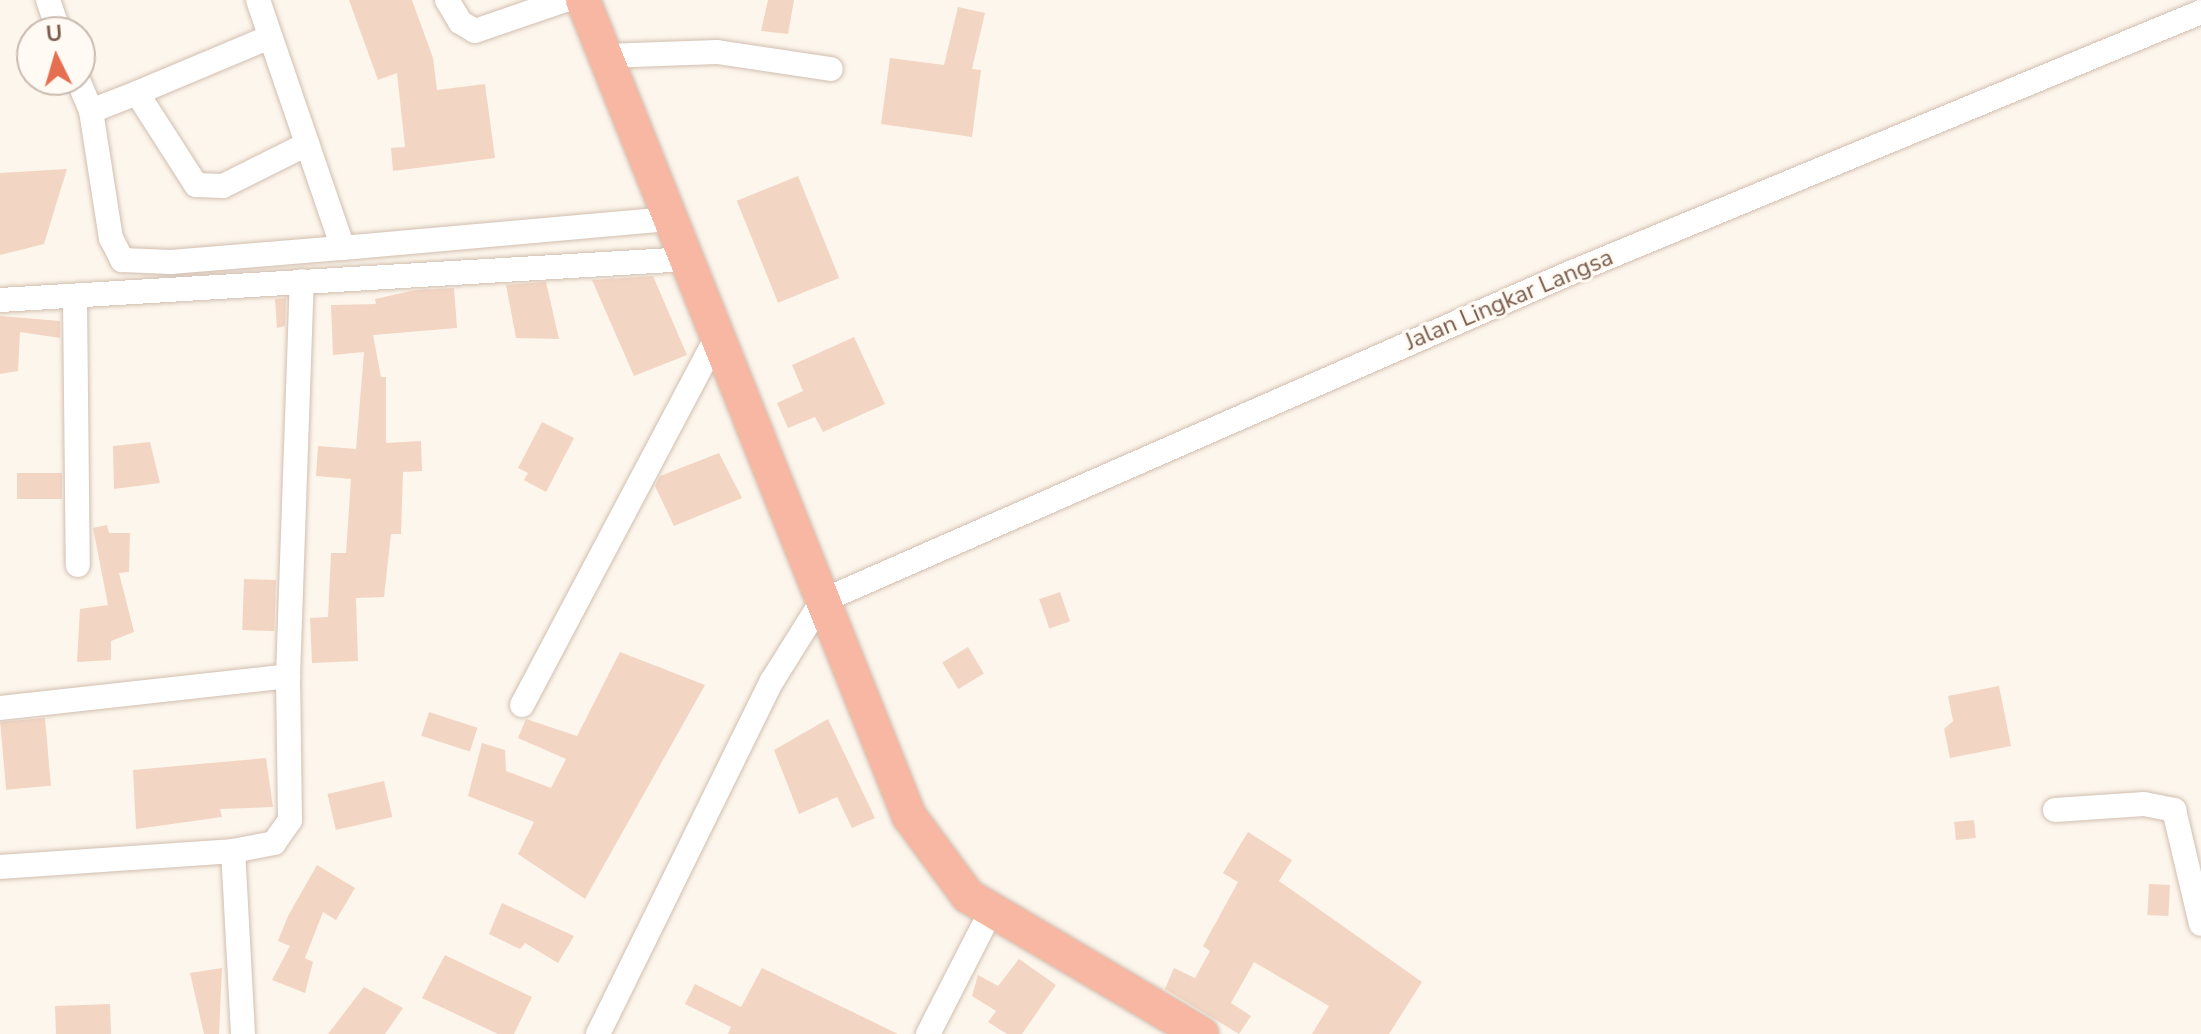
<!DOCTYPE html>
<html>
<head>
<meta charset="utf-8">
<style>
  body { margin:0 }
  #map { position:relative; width:2201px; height:1034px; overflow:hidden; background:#fdf6ec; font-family:"Nunito Sans",sans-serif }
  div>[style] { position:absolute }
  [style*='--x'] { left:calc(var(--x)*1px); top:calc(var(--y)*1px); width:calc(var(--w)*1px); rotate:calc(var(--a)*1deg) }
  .building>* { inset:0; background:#f3d5c3; transform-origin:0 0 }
  .roads { filter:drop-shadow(0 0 2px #d1beb0) drop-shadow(0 0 2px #d1beb0) }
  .minor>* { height:24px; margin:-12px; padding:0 12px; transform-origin:12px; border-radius:12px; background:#fff }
  .highway>* { height:34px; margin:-17px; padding:0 17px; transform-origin:17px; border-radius:17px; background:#f7b7a3 }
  span { translate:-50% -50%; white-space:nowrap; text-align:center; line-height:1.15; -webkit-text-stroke:6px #fffaf3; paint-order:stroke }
  .street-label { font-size:24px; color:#7a5c4d }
  .north { position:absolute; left:16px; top:16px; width:80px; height:80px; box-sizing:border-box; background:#fffaf3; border:2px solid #cabbb1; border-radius:50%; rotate:355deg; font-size:22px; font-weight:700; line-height:32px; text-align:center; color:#7a5c4d }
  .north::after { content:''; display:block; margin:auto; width:28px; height:36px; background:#e76f51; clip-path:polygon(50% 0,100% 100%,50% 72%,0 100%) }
</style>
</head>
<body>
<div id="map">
  <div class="building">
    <i style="clip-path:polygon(349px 0,412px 0,433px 58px,437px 90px,485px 84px,495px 158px,393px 171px,391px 148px,405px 147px,397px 73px,378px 80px)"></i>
    <i style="clip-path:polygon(768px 0,794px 0,788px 34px,761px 31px)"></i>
    <i style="clip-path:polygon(958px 7px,985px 13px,972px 69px,981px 70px,972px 137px,881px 124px,890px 58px,944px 65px)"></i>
    <i style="clip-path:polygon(67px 169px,44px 244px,0 255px,0 173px)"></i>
    <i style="left:798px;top:176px;width:110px;height:66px;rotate:68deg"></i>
    <i style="clip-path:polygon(653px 276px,687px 355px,634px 376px,592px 280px)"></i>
    <i style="clip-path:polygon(546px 282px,559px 339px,516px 338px,506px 285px)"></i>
    <i style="clip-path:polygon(454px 288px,457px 328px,373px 335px,381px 377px,386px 377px,386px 443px,421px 441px,422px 471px,403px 472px,401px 534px,391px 534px,384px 597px,356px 598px,358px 661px,312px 663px,310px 618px,328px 617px,331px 553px,346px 553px,351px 479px,316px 476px,318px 446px,356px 449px,364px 352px,333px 355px,331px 305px,376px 304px,375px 299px,416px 290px)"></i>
    <i style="clip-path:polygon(286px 298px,285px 326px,277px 328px,275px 299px)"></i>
    <i style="clip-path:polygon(0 316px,60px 321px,60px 338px,20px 332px,18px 371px,0 374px)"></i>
    <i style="clip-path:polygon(854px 337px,885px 404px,823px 432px,815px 417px,788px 428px,777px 403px,803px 391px,792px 365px)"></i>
    <i style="clip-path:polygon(542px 422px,574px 438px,546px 492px,524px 480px,528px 473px,518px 468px)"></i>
    <i style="clip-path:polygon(150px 442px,160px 483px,114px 489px,113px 446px)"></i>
    <i style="clip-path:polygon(719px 453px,742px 498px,674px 526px,655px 486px,660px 476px)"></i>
    <i style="left:17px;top:473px;width:45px;height:26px"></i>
    <i style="clip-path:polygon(107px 525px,109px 533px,130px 533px,129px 572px,119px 573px,134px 632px,111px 641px,111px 660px,77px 662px,80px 609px,108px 605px,93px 528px)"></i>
    <i style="left:244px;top:579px;width:32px;height:51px;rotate:2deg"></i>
    <i style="left:1060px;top:592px;width:31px;height:22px;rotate:71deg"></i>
    <i style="left:968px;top:647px;width:31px;height:30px;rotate:59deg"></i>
    <i style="clip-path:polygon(620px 652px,705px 685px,585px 899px,518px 854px,534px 822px,468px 796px,482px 743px,505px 750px,506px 771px,551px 788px,566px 759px,518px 738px,526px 719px,577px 736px)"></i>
    <i style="clip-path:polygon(1999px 686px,2011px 746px,1950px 758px,1944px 729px,1953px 721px,1948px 696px)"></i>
    <i style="left:429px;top:712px;width:51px;height:25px;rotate:18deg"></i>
    <i style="left:45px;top:718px;width:68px;height:45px;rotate:85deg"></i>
    <i style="clip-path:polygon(828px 719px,875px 818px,852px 828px,837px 797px,799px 814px,774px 750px)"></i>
    <i style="clip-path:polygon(266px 758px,273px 807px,220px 809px,222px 817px,136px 829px,133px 770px)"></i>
    <i style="left:384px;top:781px;width:37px;height:58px;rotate:77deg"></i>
    <i style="left:1974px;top:820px;width:18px;height:20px;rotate:84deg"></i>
    <i style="clip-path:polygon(1248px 832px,1292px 860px,1279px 881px,1422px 982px,1389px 1034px,1312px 1034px,1329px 1006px,1254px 962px,1231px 1003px,1251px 1016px,1239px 1034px,1165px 989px,1174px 968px,1195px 978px,1210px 951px,1203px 946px,1238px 882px,1223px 873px)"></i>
    <i style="clip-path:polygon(317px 865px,355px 888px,336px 920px,323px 912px,305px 958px,313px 962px,305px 993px,272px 980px,290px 946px,278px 941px,288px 916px)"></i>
    <i style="left:2149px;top:884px;width:21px;height:31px;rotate:3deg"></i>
    <i style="clip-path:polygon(502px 903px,574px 936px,558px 963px,525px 943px,520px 949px,489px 934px)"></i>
    <i style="clip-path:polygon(445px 955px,532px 997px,514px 1034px,498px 1034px,422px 998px)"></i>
    <i style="clip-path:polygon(1019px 959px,1056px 985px,1022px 1034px,1007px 1034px,988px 1022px,996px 1011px,972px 996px,978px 975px,998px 986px)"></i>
    <i style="clip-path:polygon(222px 968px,219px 1034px,204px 1034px,190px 973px)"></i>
    <i style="clip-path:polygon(762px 968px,898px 1034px,728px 1034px,731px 1027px,685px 1004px,695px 984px,741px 1007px)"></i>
    <i style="clip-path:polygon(364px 987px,403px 1008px,385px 1034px,328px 1034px)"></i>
    <i style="left:110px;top:1004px;width:30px;height:55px;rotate:88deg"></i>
  </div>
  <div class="roads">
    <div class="minor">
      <i style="--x:48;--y:0;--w:34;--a:71"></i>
      <i style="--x:258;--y:0;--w:262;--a:71.1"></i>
      <i style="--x:343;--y:248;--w:329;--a:-5.1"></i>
      <i style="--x:447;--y:0;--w:26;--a:59"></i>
      <i style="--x:460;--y:22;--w:17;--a:31"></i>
      <i style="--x:475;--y:31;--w:95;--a:-19"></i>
      <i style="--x:270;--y:37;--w:144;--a:157.2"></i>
      <i style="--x:137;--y:93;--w:109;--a:57.3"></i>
      <i style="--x:196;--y:185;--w:27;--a:2"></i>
      <i style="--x:223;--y:186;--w:94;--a:-26.6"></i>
      <i style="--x:605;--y:56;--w:112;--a:-2"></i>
      <i style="--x:717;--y:52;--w:115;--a:8.5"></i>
      <i style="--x:78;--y:80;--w:34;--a:67"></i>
      <i style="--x:91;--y:111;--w:49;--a:-21.4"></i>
      <i style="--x:91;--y:111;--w:129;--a:81.1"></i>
      <i style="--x:111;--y:238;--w:25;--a:63"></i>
      <i style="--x:122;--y:260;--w:49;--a:2.3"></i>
      <i style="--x:171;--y:262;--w:173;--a:-4.7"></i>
      <i style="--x:75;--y:299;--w:266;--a:89.4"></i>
      <i style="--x:0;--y:300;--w:689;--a:-3.41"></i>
      <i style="--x:522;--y:705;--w:419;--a:-62.1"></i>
      <i style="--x:0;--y:708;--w:290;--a:-6.3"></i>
      <i style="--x:2055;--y:810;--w:89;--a:-3.9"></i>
      <i style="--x:2144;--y:804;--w:31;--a:11"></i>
      <i style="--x:2174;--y:810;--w:117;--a:76.7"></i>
      <i style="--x:0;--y:867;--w:234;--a:-3.9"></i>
      <i style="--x:243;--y:1034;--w:183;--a:-93.1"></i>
      <i style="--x:233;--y:851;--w:42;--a:-11"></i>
      <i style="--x:274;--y:843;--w:28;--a:-55"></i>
      <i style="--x:290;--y:820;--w:144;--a:-90.8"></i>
      <i style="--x:288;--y:676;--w:395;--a:-88"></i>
      <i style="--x:598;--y:1034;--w:394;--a:-63.8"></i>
      <i style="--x:772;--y:681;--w:94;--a:-58"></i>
      <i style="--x:822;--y:601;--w:817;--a:-23.68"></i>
      <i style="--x:1570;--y:273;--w:683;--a:-22.47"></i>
      <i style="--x:928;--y:1034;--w:138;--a:-62.9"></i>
    </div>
    <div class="highway">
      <i style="--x:583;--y:0;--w:879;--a:68.22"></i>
      <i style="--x:909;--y:816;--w:99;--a:53.6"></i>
      <i style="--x:968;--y:896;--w:271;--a:30.6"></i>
    </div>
  </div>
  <div class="street-label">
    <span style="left:1509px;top:300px;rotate:-23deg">Jalan Lingkar Langsa</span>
  </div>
  <div class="north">U</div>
</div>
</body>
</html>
